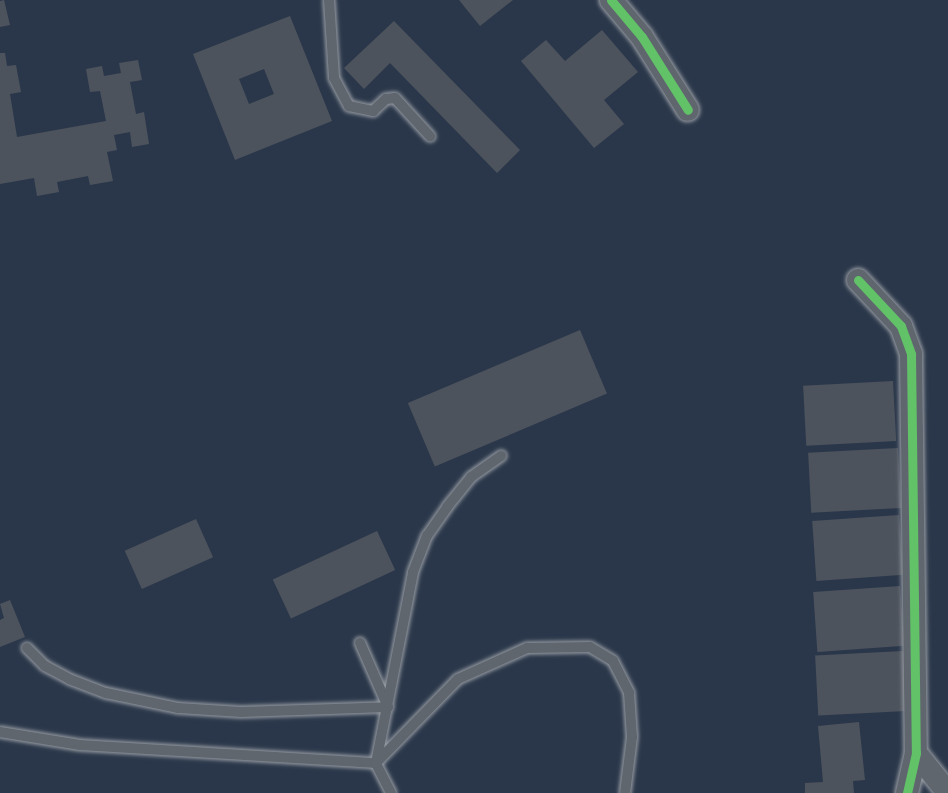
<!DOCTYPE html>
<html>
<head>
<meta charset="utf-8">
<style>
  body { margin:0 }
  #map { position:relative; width:948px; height:793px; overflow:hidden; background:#2a374a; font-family:"Comic Neue",sans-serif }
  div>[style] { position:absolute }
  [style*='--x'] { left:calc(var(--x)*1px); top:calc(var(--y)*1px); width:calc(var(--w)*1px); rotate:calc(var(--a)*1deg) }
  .building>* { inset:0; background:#4d535d; transform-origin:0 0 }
  .roads { filter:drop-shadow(0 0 2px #979ca3) drop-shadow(0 0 2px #979ca3) }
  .service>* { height:10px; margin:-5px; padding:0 5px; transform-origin:5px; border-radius:5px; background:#60666e }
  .minor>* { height:22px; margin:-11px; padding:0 11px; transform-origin:11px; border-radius:11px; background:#60666e }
  .cycleway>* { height:9px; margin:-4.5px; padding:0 4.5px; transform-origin:4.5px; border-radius:4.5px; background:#61c268 }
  span { translate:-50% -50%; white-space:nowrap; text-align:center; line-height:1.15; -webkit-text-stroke:4.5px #1d3557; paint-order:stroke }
</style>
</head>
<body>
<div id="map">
  <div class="building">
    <i style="clip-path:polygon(4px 0,10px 25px,0 27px,0 1px)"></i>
    <i style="clip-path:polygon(459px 0,513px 0,480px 26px)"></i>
    <i style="clip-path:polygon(evenodd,290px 16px,332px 121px,235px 160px,193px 54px,290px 16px,264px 69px,274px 94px,249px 104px,239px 79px,264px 69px)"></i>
    <i style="clip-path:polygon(394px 21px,520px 150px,497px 173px,390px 63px,364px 89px,344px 68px)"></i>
    <i style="clip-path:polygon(602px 30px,638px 72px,604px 100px,624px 124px,594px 148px,521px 61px,546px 40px,565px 61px)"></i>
    <i style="clip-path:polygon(0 53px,5px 53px,7px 66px,16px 65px,21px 92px,10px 94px,17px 137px,106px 121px,100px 91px,90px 92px,86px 69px,102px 66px,104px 76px,121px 73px,119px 63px,138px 60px,142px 80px,130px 82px,136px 114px,144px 112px,149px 144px,132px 147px,130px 132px,114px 135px,117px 150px,107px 152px,113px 181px,90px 185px,88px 176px,57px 182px,59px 192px,37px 196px,34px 178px,0 184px)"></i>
    <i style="left:580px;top:330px;width:69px;height:187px;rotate:67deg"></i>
    <i style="left:893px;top:381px;width:60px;height:90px;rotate:87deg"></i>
    <i style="left:898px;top:448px;width:60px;height:90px;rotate:87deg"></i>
    <i style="left:899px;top:515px;width:60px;height:87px;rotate:86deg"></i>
    <i style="left:196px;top:519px;width:42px;height:78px;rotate:66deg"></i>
    <i style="left:377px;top:531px;width:43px;height:115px;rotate:65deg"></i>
    <i style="left:900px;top:586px;width:60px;height:87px;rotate:86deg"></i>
    <i style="clip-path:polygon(10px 600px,25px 637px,0 647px,0 620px,4px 618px,0 604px)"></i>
    <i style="left:903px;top:651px;width:60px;height:88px;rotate:87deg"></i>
    <i style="clip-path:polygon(859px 722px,865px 780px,853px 781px,854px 793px,805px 793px,805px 783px,823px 782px,818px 726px)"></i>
  </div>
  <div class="roads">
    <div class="service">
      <i style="--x:329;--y:0;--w:78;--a:86.3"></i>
      <i style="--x:334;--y:78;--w:32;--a:62"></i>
      <i style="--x:349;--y:106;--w:25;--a:12"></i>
      <i style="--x:373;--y:111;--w:18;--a:-43"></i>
      <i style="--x:386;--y:99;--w:9;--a:-6"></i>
      <i style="--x:395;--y:98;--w:52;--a:47.4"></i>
      <i style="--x:27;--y:648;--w:25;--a:45"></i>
      <i style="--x:45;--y:666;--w:27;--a:28"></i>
      <i style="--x:69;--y:679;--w:40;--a:21"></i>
      <i style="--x:106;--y:693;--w:74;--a:11.8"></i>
      <i style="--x:178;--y:708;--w:63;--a:3.6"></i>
      <i style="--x:241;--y:712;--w:147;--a:-1.9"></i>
      <i style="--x:388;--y:707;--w:70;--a:-113.6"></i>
      <i style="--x:0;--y:732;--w:81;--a:9.2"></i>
      <i style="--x:80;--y:745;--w:297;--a:3.5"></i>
      <i style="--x:376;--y:763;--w:117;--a:-45.7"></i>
      <i style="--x:458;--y:679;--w:76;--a:-24.2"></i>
      <i style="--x:527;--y:648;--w:63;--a:-0.9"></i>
      <i style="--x:590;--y:647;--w:27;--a:31"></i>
      <i style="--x:613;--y:661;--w:36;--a:63"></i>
      <i style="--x:629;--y:693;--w:44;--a:86.1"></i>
      <i style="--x:632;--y:737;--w:56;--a:97.1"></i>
      <i style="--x:391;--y:793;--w:34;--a:-117"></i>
      <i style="--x:376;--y:763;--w:195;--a:-79"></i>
      <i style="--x:413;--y:572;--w:39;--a:-69"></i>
      <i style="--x:427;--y:536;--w:35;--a:-55"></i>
      <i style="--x:447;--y:507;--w:38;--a:-51"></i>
      <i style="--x:471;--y:477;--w:37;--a:-35"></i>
    </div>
    <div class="minor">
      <i style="--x:611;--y:0;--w:48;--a:50"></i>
      <i style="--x:642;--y:37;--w:86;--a:57.8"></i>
      <i style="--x:858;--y:280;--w:63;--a:46.9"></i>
      <i style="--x:901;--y:326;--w:30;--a:70"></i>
      <i style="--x:911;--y:354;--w:399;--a:89.3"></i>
      <i style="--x:916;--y:753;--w:41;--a:102.7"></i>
      <i style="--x:916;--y:753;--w:51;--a:51.3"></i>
    </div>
  </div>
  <div class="cycleway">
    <i style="--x:611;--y:0;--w:48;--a:50"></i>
    <i style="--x:642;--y:37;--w:86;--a:57.8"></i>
    <i style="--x:858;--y:280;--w:63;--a:46.9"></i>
    <i style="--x:901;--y:326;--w:30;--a:70"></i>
    <i style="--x:911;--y:354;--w:399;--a:89.3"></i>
    <i style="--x:916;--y:753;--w:41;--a:102.7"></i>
  </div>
</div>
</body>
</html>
